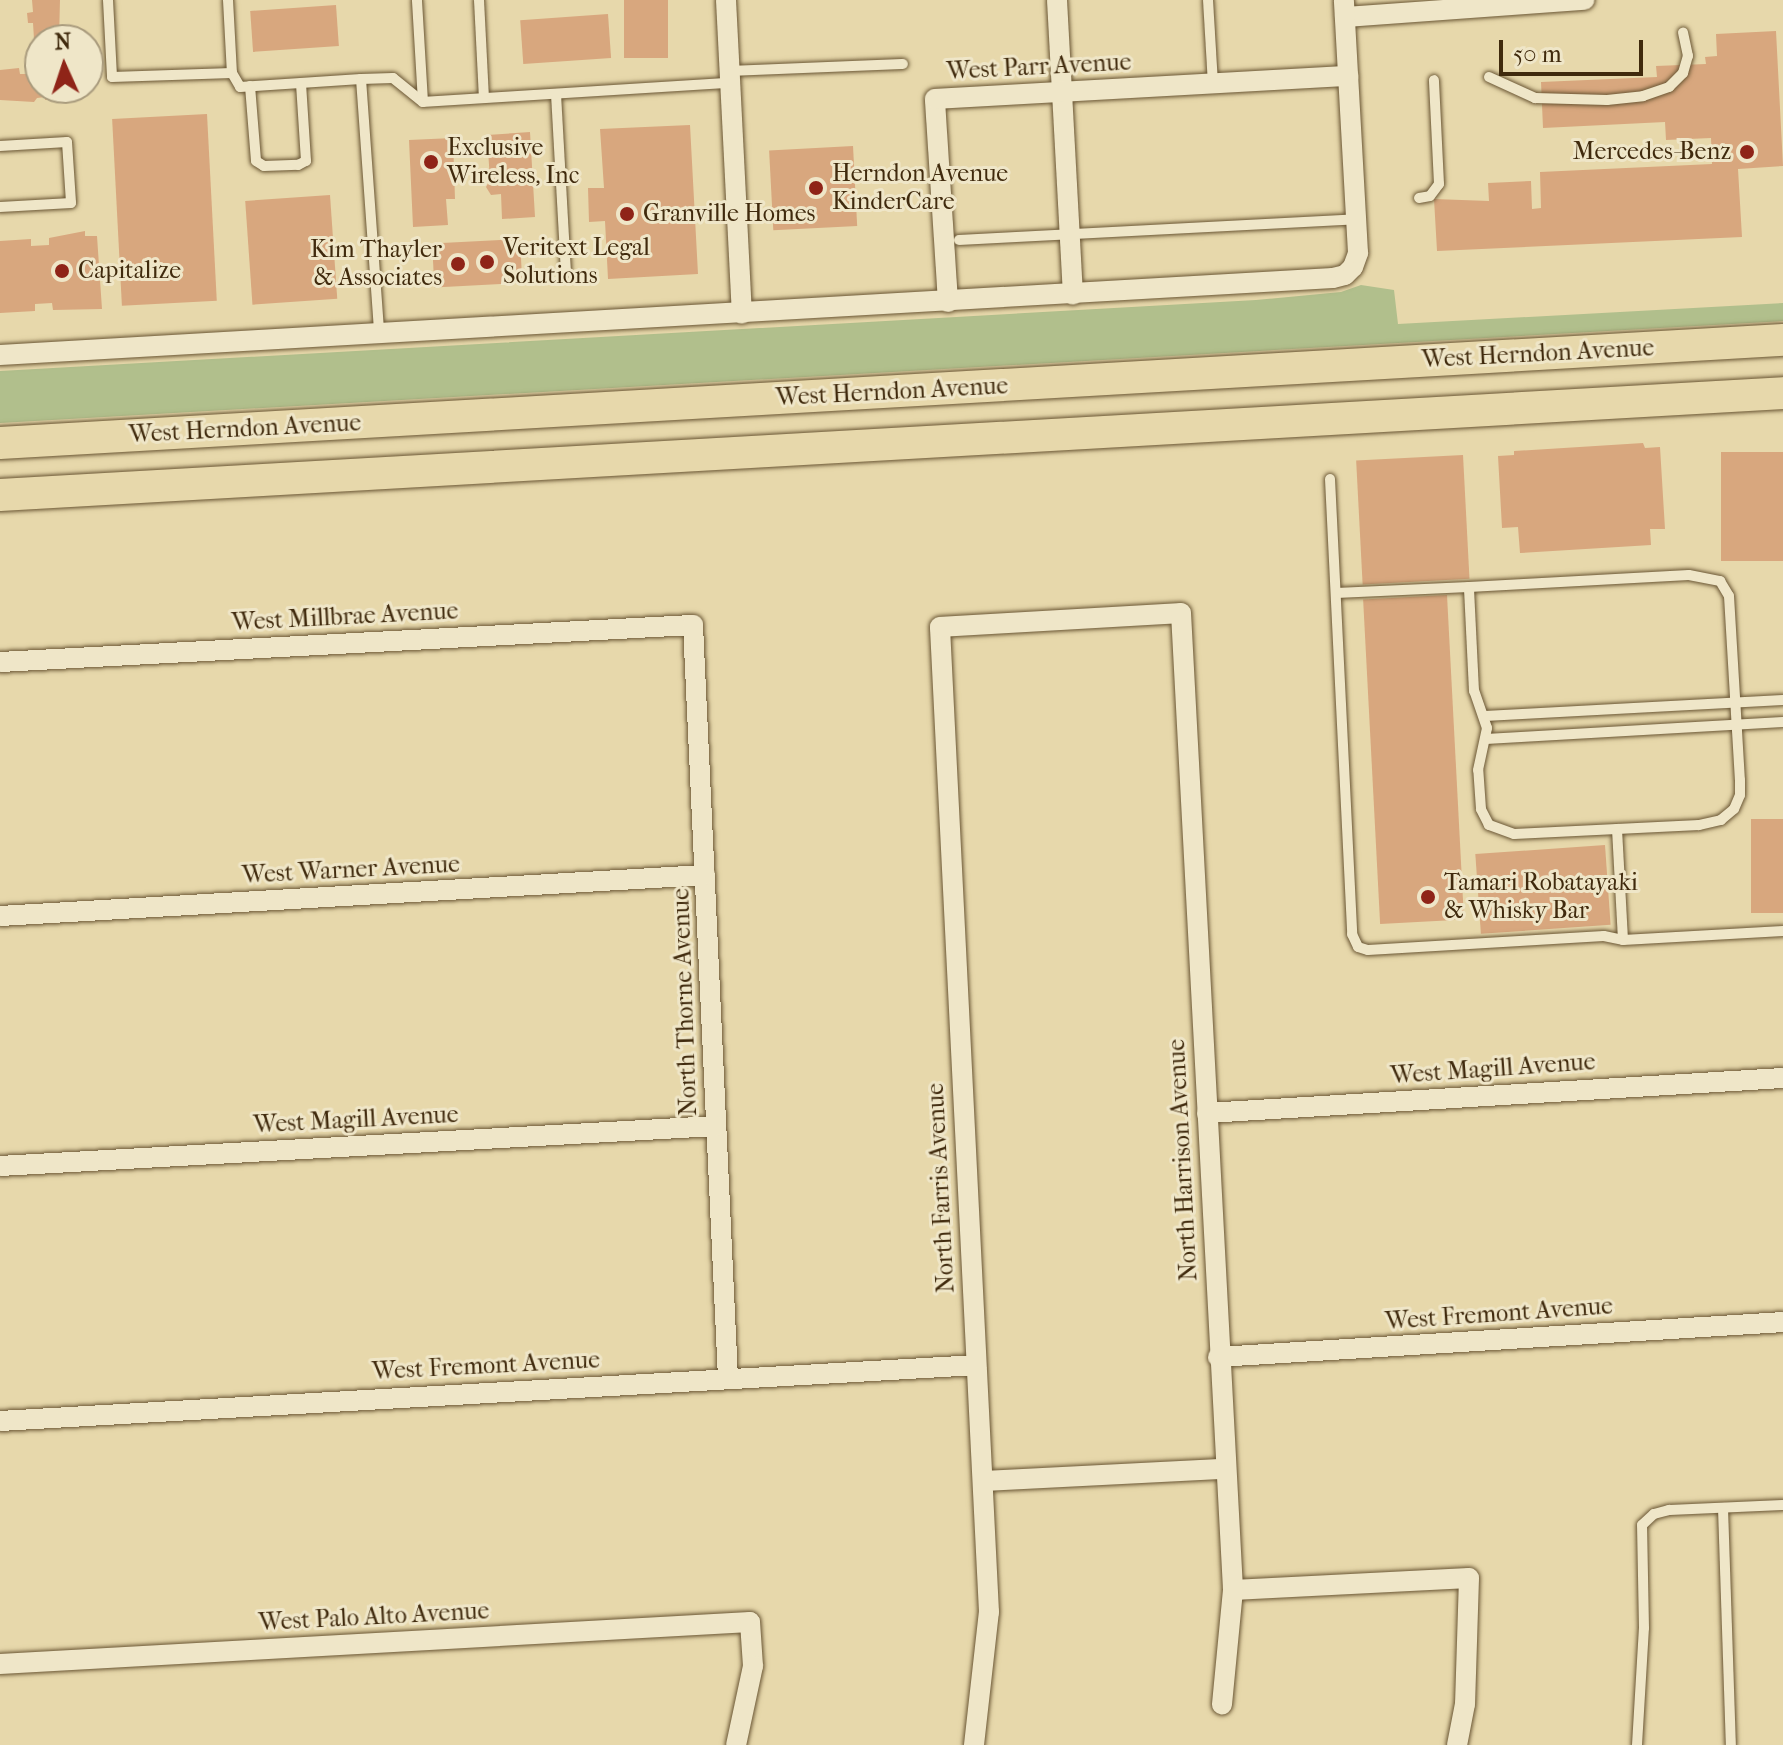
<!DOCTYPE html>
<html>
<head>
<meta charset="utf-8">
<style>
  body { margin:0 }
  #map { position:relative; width:1783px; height:1745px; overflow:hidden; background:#e7d8ab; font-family:"IM FELL French Canon",serif }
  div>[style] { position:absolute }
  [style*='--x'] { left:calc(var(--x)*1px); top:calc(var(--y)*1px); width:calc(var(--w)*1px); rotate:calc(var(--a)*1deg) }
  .green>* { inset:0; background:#b1bf8c }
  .building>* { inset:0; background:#d8a77e; transform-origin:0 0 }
  .roads { filter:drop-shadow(0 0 2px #6a5634) drop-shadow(0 0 2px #6a5634) }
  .lane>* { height:10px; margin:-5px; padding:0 5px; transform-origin:5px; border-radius:5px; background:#efe6c8 }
  .street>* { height:20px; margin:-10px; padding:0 10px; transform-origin:10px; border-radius:10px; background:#efe6c8 }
  .primary>* { height:32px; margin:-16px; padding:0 16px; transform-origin:16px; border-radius:16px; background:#e7d8ab }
  .dots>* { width:22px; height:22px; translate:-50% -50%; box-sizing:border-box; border:4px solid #efe6c8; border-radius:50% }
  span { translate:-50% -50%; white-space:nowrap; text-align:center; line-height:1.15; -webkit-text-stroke:6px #efe6c8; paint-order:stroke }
  .street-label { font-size:24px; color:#402a0d }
  .poi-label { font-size:24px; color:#402a0d }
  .left { translate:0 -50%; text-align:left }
  .right { translate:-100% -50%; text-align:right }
  .north { position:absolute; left:24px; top:24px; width:80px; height:80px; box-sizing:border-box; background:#efe6c8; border:2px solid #a99b7d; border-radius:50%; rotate:357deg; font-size:22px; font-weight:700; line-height:32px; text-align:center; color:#402a0d }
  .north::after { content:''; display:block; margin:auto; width:28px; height:36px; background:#8f2418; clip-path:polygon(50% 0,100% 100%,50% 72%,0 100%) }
  .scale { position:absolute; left:1499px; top:40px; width:144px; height:36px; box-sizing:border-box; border:4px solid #402a0d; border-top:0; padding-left:10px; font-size:24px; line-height:28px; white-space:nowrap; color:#402a0d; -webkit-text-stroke:6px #efe6c8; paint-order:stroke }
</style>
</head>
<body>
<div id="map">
  <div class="green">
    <i style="clip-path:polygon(1361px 285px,1394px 290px,1398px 324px,1783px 303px,1783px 321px,0 423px,0 371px,1256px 300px,1341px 292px)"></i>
  </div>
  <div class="building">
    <i style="clip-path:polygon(32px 0,60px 0,59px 40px,34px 39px,33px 23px,28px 23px,27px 13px,33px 12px)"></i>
    <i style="left:624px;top:0;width:44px;height:58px"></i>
    <i style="left:336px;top:5px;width:41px;height:86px;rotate:86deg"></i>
    <i style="left:608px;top:14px;width:44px;height:88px;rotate:86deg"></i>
    <i style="clip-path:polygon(1776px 31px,1783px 166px,1738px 169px,1742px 237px,1437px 251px,1434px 199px,1489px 201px,1488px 183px,1531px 181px,1532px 209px,1541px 208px,1540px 172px,1712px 164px,1711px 138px,1666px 140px,1665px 122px,1543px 128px,1541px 82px,1657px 77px,1656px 66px,1706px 64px,1705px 57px,1717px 56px,1716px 34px)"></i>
    <i style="clip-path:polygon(40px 67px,40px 88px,65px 88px,65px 96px,45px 100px,45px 97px,37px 98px,34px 102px,0 100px,0 70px,19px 68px,20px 74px,32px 74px,32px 68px)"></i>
    <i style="left:207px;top:114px;width:187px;height:95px;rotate:87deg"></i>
    <i style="clip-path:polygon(690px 125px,698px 274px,608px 279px,605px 221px,589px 222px,588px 188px,604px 188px,600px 129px)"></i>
    <i style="clip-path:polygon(530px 132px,535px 217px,502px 219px,501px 194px,491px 195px,486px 187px,490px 180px,487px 135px)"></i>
    <i style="clip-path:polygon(453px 138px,455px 199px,446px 199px,448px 225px,413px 227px,409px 140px)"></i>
    <i style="left:853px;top:146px;width:80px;height:84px;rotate:87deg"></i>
    <i style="left:330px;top:195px;width:104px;height:85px;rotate:86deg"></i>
    <i style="clip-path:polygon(85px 231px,85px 236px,97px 236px,102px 309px,53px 310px,52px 303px,35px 304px,35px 311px,0 313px,0 241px,31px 239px,31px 246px,49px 245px,49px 238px)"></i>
    <i style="left:520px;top:239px;width:44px;height:88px;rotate:87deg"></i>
    <i style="clip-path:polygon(1643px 443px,1645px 448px,1660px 447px,1665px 529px,1650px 529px,1651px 545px,1520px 553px,1518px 527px,1502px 528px,1498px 456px,1514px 455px,1514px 451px)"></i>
    <i style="left:1783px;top:452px;width:109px;height:62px;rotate:90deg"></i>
    <i style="left:1463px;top:455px;width:124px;height:107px;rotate:87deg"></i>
    <i style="left:1447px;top:595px;width:325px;height:84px;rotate:87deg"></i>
    <i style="left:1783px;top:819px;width:94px;height:32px;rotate:90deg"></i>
    <i style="left:1605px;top:845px;width:80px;height:130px;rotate:86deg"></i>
  </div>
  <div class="roads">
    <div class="lane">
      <i style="--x:108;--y:0;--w:77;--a:87"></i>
      <i style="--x:112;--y:77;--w:120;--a:-1.9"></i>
      <i style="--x:228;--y:0;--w:73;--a:86.9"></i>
      <i style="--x:232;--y:73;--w:16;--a:60"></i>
      <i style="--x:240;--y:87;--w:121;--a:-3.8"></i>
      <i style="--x:361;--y:79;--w:255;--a:85.9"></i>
      <i style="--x:479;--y:0;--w:98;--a:87.1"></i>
      <i style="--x:1208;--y:0;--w:84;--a:86.6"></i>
      <i style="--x:728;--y:71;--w:175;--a:-2.3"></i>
      <i style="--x:1489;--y:77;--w:51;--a:24.5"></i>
      <i style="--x:1535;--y:98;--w:72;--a:1.6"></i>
      <i style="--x:1607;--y:100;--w:36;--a:-6"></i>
      <i style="--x:1643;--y:96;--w:28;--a:-19"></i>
      <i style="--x:1669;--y:87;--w:20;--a:-45"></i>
      <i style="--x:1683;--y:73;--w:18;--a:-74"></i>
      <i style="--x:1688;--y:56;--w:24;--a:-102"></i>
      <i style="--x:361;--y:79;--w:32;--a:-2"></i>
      <i style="--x:393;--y:78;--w:38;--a:39"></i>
      <i style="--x:423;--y:102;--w:102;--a:-93.4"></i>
      <i style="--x:250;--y:86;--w:75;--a:85.4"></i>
      <i style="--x:256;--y:161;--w:9;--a:32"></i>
      <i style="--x:264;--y:166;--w:34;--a:-2"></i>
      <i style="--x:298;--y:165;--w:9;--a:-27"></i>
      <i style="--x:306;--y:161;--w:78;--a:-93.7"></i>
      <i style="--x:556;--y:94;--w:178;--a:86.8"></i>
      <i style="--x:423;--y:102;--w:306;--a:-3.6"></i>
      <i style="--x:0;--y:146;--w:67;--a:-3.4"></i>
      <i style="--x:67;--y:142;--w:61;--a:86.2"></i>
      <i style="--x:71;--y:203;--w:71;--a:176.8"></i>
      <i style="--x:1419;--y:198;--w:11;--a:-10"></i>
      <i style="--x:1430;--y:196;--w:15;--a:-53"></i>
      <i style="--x:1439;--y:184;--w:104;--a:-92.8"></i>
      <i style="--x:959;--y:240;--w:398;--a:-3"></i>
      <i style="--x:1330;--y:479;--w:456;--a:87.2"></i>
      <i style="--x:1352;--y:934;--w:14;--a:65"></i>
      <i style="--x:1358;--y:947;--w:10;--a:17"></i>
      <i style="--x:1368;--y:950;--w:236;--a:-3.4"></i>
      <i style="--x:1604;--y:936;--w:19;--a:12"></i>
      <i style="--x:1623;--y:940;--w:160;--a:-3.2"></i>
      <i style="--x:1689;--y:575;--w:32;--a:11"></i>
      <i style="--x:1720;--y:581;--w:17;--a:59"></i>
      <i style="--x:1729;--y:596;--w:184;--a:86.6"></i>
      <i style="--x:1740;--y:780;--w:15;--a:90"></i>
      <i style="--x:1740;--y:795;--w:15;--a:113"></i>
      <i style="--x:1734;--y:809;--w:17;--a:140"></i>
      <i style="--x:1721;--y:820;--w:23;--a:167"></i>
      <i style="--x:1699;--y:825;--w:185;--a:177.2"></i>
      <i style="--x:1514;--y:834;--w:27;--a:-160"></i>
      <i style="--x:1489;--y:825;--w:18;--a:-117"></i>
      <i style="--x:1481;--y:809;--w:39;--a:-94"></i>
      <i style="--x:1478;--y:770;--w:43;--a:-77.9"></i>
      <i style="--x:1487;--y:728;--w:39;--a:-109"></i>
      <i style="--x:1474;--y:691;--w:104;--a:-92.8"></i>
      <i style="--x:1469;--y:587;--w:220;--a:-3.1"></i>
      <i style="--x:1336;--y:593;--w:133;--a:-2.6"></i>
      <i style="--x:1485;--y:716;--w:298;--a:-3.1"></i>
      <i style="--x:1486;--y:739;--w:297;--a:-3.3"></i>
      <i style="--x:1617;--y:829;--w:111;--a:86.9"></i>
      <i style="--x:1723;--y:1508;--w:237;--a:88.1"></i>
      <i style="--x:1637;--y:1745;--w:117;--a:-86.6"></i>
      <i style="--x:1644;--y:1628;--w:103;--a:-91.1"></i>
      <i style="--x:1642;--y:1525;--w:16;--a:-43"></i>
      <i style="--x:1654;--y:1514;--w:16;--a:-15"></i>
      <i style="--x:1669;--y:1510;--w:114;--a:-2.5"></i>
    </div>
    <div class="street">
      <i style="--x:726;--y:0;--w:314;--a:87.1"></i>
      <i style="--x:1057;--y:0;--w:295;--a:86.9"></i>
      <i style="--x:1345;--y:17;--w:240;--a:-4.1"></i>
      <i style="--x:948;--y:302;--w:203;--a:-93.7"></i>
      <i style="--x:935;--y:99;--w:414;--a:-3.2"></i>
      <i style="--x:0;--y:355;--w:1335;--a:-3.31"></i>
      <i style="--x:1333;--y:278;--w:12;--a:-14"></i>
      <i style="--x:1345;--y:275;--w:11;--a:-45"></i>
      <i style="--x:1353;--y:267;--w:15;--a:-70"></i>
      <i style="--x:1358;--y:253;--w:253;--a:-93.2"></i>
      <i style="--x:0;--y:662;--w:694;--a:-3.06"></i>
      <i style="--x:693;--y:625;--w:754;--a:87.34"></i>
      <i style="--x:0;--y:916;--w:706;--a:-3.33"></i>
      <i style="--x:1207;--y:1113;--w:577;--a:-3.48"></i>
      <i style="--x:0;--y:1166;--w:717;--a:-3.2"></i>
      <i style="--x:1218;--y:1357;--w:566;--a:-3.54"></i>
      <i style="--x:0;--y:1421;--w:978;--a:-3.28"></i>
      <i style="--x:984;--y:1481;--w:241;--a:-2.9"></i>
      <i style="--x:1233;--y:1590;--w:236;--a:-2.9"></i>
      <i style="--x:1469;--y:1578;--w:126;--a:91.8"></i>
      <i style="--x:1465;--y:1704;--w:42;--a:101"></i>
      <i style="--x:0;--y:1664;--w:751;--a:-3.21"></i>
      <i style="--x:750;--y:1622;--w:44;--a:86.1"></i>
      <i style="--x:753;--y:1666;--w:81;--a:102.1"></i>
      <i style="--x:974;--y:1745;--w:134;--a:-83.6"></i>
      <i style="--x:989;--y:1612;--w:986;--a:-92.85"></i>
      <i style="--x:940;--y:627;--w:241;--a:-3.3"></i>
      <i style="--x:1181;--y:613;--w:978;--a:86.95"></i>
      <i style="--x:1233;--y:1590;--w:115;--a:95.5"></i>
    </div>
    <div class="primary">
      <i style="--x:0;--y:443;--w:1786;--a:-3.31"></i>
      <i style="--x:0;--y:495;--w:1786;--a:-3.27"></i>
    </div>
  </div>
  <div class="dots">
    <i style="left:1747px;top:152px;background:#8f2418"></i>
    <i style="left:431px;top:162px;background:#8f2418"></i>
    <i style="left:816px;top:188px;background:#8f2418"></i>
    <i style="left:627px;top:214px;background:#8f2418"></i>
    <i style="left:487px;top:262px;background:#8f2418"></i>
    <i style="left:458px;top:264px;background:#8f2418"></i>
    <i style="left:62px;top:271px;background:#8f2418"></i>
    <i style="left:1428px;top:897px;background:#8f2418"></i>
  </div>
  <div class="street-label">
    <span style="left:1039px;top:67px;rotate:-3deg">West Parr Avenue</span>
    <span style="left:1538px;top:354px;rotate:-3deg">West Herndon Avenue</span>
    <span style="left:892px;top:392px;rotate:-3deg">West Herndon Avenue</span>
    <span style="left:245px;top:429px;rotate:-3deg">West Herndon Avenue</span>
    <span style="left:345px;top:617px;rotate:-3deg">West Millbrae Avenue</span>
    <span style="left:351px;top:870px;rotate:-3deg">West Warner Avenue</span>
    <span style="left:685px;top:1002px;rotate:-92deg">North Thorne Avenue</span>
    <span style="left:1493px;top:1069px;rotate:-4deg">West Magill Avenue</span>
    <span style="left:356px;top:1120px;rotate:-3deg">West Magill Avenue</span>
    <span style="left:1183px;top:1160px;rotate:-93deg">North Harrison Avenue</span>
    <span style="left:941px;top:1188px;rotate:-93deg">North Farris Avenue</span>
    <span style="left:1499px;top:1314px;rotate:-4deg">West Fremont Avenue</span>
    <span style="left:486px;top:1366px;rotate:-3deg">West Fremont Avenue</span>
    <span style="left:374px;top:1617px;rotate:-3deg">West Palo Alto Avenue</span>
  </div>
  <div class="poi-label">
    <span class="left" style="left:447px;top:162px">Exclusive<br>Wireless, Inc</span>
    <span class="right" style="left:1731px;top:152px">Mercedes-Benz</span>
    <span class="left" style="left:832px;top:188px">Herndon Avenue<br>KinderCare</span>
    <span class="left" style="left:643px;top:214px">Granville Homes</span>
    <span class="left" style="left:503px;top:262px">Veritext Legal<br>Solutions</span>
    <span class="right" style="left:442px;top:264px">Kim Thayler<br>&amp; Associates</span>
    <span class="left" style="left:78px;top:271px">Capitalize</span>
    <span class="left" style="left:1444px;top:897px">Tamari Robatayaki<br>&amp; Whisky Bar</span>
  </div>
  <div class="north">N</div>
  <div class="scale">50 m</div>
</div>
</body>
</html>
